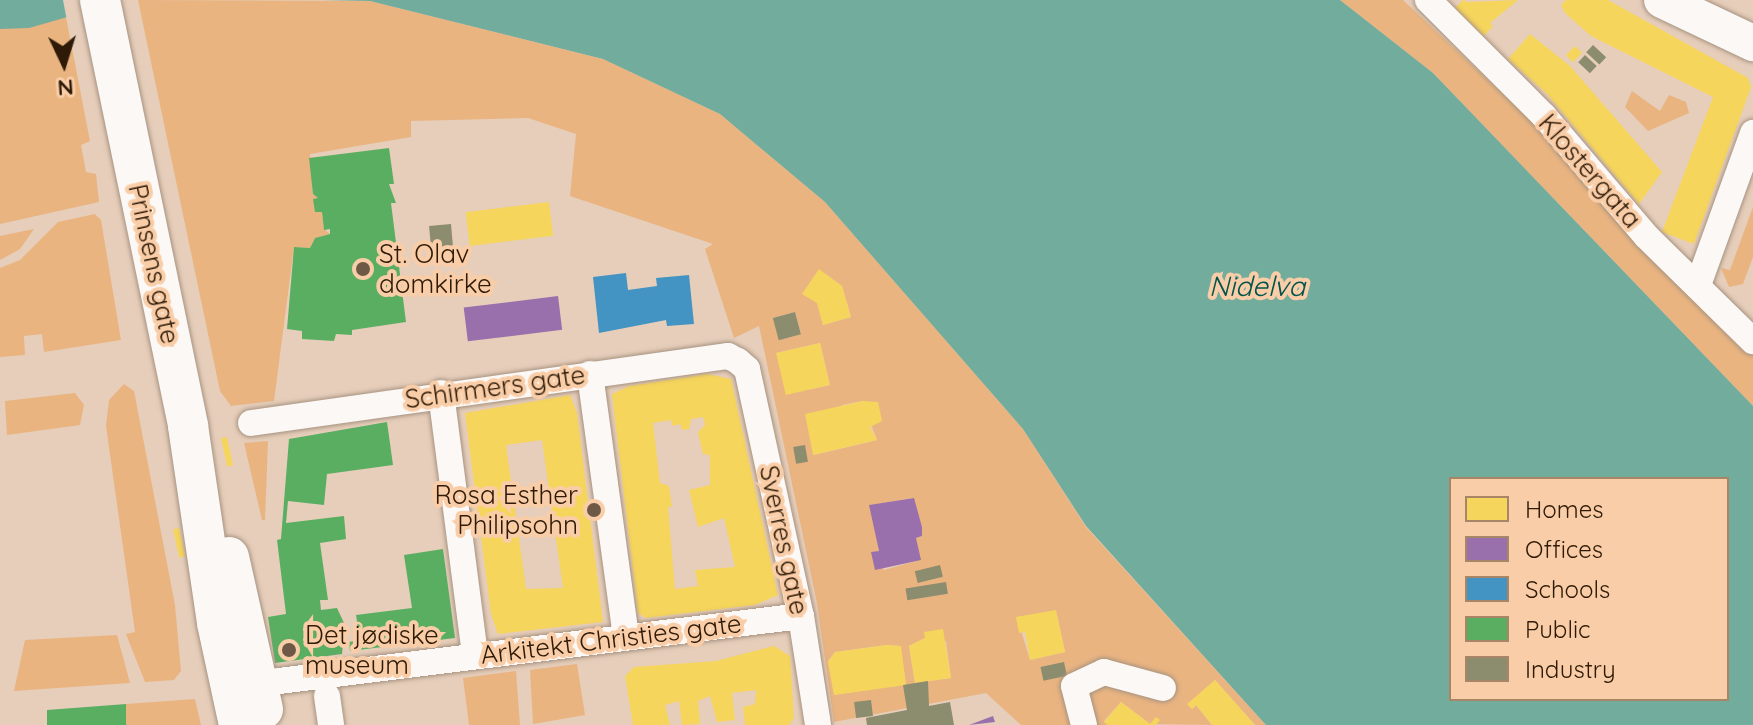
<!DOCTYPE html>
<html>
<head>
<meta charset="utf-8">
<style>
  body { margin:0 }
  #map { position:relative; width:1753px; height:725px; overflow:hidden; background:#e6ceba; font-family:Quicksand,sans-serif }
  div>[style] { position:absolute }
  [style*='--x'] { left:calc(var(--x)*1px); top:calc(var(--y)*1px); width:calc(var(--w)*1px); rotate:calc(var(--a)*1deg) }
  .green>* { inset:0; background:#e9b480 }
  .water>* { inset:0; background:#71ac9d }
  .pier>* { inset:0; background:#e6ceba }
  .homes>* { inset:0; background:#f6d55c; transform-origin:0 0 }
  .offices>* { inset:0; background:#9970ab; transform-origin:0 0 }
  .schools>* { inset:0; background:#4393c3 }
  .public>* { inset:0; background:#5aae61 }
  .industry>* { inset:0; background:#8c8c6e; transform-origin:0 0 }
  .roads { filter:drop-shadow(0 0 2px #a79381) drop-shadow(0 0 2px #a79381) }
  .street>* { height:26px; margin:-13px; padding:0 13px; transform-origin:13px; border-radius:13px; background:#fbf8f5 }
  .secondary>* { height:36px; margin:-18px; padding:0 18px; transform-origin:18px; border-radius:18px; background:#fbf8f5 }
  .primary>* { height:40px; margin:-20px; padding:0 20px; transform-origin:20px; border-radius:20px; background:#fbf8f5 }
  .dots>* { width:22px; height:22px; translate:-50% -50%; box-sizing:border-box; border:4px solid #f9cda7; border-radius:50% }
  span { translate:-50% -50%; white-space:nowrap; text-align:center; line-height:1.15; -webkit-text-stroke:8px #f9cda7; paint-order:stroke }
  .street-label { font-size:26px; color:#2e1a07 }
  .poi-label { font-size:26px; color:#2e1a07 }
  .left { translate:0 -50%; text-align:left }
  .right { translate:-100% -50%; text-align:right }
  .water-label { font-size:28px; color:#00544b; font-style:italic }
  .legend { position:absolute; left:1449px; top:477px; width:280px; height:224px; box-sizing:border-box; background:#f9cda7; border:2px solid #a88567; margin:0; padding:10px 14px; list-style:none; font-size:24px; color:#2e1a07 }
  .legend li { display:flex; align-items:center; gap:16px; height:40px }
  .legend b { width:40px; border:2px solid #a88567 }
  .north { position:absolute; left:24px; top:24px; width:80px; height:80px; -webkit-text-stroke:6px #f9cda7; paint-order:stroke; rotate:176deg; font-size:22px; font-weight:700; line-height:32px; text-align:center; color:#2e1a07 }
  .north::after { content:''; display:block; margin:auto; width:28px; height:36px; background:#2e1a07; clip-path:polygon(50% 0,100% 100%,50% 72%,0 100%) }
</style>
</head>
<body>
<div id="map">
  <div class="green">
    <i style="clip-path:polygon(evenodd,138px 0,370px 1px,603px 59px,720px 114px,825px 202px,1023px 429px,1086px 527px,1266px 725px,1255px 725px,1215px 680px,1188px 704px,1192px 709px,1196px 705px,1212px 725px,1150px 724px,1121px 702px,1104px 721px,1108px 725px,1021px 725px,986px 693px,834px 722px,817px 603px,759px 326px,734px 338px,705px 249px,713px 244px,570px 196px,576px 134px,528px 118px,411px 121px,411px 137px,310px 154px,313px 194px,318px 198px,315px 212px,322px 212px,324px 229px,330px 234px,315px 238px,310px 248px,294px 247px,274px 401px,231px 406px,220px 391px,138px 0,819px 270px,842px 286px,851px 317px,823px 325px,817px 303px,803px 293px,819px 270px,138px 0,795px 312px,801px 334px,779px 340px,773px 318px,795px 312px,138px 0,820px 343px,830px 385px,807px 390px,776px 353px,820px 343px,138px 0,862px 401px,877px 440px,814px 455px,842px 405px,862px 401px,138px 0,913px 498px,922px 527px,922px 536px,916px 538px,920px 560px,884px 570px,872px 553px,879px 551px,870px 505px,913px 498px,138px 0,1056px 611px,1065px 652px,1030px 660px,1017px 617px,1056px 611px,138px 0,925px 638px,946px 641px,951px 678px,915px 683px,909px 646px,925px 638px,138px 0,886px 645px,900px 646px,906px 684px,834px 695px,828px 661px,835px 652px,886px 645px)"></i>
    <i style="clip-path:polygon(1340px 0,1403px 0,1537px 126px,1753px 353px,1753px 406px,1433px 73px)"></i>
    <i style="clip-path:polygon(66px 17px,90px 141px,81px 145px,86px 172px,96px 174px,99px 202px,0 224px,0 29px)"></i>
    <i style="clip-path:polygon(1632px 91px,1660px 111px,1669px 95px,1686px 102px,1689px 113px,1648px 131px,1625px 107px)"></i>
    <i style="clip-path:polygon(1753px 207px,1753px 257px,1743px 284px,1729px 287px,1721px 268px,1730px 270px)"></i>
    <i style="clip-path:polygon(95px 214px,101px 220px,121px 340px,44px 352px,42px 334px,24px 336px,25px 355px,0 357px,0 268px,20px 260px,58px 222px)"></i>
    <i style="clip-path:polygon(34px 229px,20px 249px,0 260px,0 236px)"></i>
    <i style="clip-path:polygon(124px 384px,134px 391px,175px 605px,181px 671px,174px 680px,145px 682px,126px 634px,135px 632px,106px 426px,109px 400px)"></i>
    <i style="clip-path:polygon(75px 393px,84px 405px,80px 425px,7px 435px,5px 401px)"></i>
    <i style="clip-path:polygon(268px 441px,265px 520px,262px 520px,244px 443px)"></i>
    <i style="clip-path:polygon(117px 635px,130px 683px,14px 691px,25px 640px)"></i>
    <i style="clip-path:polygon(577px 664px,585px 715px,533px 724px,530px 670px)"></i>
    <i style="clip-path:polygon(516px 671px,520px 725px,469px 725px,463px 678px)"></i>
    <i style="clip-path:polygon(195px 699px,201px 725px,126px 725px,126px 704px)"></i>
  </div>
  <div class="water">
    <i style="clip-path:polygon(0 0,127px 0,29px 28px,0 29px)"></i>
    <i style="clip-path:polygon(evenodd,322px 0,1340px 0,1433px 73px,1753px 406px,1753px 725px,1266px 725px,1086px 526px,1023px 429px,825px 202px,720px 114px,603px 59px,370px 1px,322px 0,1727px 479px,1727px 699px,1451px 699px,1451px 479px,1727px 479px)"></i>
  </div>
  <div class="pier">
    <i style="clip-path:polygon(63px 0,131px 0,67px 21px)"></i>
  </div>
  <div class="homes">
    <i style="clip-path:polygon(1463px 0,1468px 2px,1518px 0,1490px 23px,1493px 26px,1484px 36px,1454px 9px)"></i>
    <i style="clip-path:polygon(1566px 0,1608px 0,1748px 78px,1751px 87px,1694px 244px,1662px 232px,1713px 97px,1591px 36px,1565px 13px,1561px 5px)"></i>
    <i style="clip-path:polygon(1530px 34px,1570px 66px,1662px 172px,1639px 204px,1546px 93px,1508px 59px)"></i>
    <i style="left:1575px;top:46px;width:10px;height:13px;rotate:45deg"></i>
    <i style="left:549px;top:202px;width:34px;height:84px;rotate:83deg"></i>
    <i style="clip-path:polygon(819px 269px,842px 286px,851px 317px,823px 325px,817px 303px,802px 294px)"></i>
    <i style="left:820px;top:343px;width:43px;height:45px;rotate:77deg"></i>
    <i style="clip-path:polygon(evenodd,707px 374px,731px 379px,778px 595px,755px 605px,646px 618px,638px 613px,612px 394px,629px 386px,707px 374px,703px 417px,705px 425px,698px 432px,703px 454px,710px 455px,710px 485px,689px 490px,698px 527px,724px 518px,735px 567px,695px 570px,698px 586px,675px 589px,668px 507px,672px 507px,669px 486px,660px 483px,653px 423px,671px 420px,672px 426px,680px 424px,682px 430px,689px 429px,691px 419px,703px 417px)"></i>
    <i style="clip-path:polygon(evenodd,570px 395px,577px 413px,603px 622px,498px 634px,491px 614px,465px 413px,570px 395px,542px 440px,563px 588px,526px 589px,506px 445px,542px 440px)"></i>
    <i style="clip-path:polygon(863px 401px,878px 402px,882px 421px,870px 427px,877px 440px,813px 455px,805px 414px)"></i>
    <i style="left:227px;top:437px;width:29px;height:6px;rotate:78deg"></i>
    <i style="left:179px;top:528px;width:29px;height:6px;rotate:78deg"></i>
    <i style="clip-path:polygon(1056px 610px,1065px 652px,1030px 660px,1025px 632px,1019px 633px,1016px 617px)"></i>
    <i style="clip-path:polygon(943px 629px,951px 678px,915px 683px,909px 646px,925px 638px,924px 632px)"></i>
    <i style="clip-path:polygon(887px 645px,901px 646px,906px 685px,834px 695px,828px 662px,835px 652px)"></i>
    <i style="clip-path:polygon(774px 646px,790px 656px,794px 718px,789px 725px,745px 725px,743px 707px,755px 704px,756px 690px,732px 693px,735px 720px,717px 722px,710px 696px,698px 701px,700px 724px,682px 725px,679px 701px,665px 705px,670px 725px,633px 725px,625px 676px,634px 667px,716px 661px)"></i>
    <i style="clip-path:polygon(1215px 680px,1255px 725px,1212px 725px,1196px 705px,1192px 709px,1187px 704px)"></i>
    <i style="clip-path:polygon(1121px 702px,1150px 724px,1156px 717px,1160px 720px,1156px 725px,1108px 725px,1104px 722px)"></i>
  </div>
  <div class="offices">
    <i style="left:558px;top:296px;width:34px;height:95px;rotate:83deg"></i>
    <i style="clip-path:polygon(914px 498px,922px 527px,922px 536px,916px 538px,921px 560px,875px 570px,871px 552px,879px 551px,869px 505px)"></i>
    <i style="clip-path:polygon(993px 716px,995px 722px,969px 725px)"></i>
  </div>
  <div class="schools">
    <i style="clip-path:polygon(626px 273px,628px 290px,657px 286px,656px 278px,689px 275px,694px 324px,667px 326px,666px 320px,599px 333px,593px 277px)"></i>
  </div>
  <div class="public">
    <i style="clip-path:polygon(389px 148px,394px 184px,389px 184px,396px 203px,391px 203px,406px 322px,352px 330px,352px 335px,336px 334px,334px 341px,302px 339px,302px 331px,287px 329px,294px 247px,310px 248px,315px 238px,330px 234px,330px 229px,324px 230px,322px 212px,315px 212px,313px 199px,318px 198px,313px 194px,309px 158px)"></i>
    <i style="clip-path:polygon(387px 422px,393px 465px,327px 474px,324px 505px,288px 501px,286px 523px,344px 516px,346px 539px,320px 543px,328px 600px,320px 600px,321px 610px,337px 608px,345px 625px,342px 654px,275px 663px,268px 617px,286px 614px,277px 540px,281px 539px,289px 439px)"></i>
    <i style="clip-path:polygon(443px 549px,455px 638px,350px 651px,349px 642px,360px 640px,356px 615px,412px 608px,404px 555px)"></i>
    <i style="clip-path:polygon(126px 704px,126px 725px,47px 725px,47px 710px)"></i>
  </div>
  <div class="industry">
    <i style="left:1593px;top:45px;width:18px;height:10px;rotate:43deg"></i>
    <i style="left:1585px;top:55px;width:16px;height:10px;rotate:43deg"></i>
    <i style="left:451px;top:224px;width:23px;height:22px;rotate:85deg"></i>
    <i style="left:795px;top:312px;width:23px;height:23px;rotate:75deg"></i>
    <i style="left:805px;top:445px;width:17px;height:12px;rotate:80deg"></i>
    <i style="left:940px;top:565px;width:12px;height:26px;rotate:76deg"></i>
    <i style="left:946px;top:582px;width:12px;height:41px;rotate:81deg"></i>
    <i style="left:1064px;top:662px;width:14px;height:24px;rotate:78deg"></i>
    <i style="clip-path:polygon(928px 681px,929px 706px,950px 702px,954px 725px,867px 725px,866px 718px,907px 710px,903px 685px)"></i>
    <i style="left:871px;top:700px;width:16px;height:17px;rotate:83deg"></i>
  </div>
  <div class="roads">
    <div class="street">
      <i style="--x:1428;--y:0;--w:164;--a:45"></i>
      <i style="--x:1544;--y:116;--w:157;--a:49.6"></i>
      <i style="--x:1646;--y:236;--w:150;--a:44.5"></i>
      <i style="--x:1698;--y:285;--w:162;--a:-70.1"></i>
      <i style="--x:590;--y:374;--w:265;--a:82.2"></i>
      <i style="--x:441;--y:393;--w:264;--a:82.6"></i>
      <i style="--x:251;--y:423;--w:482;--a:-8"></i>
      <i style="--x:728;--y:356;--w:11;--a:27"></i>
      <i style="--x:738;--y:361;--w:12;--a:42"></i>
      <i style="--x:747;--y:369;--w:253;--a:77.7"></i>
      <i style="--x:801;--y:616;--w:110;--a:81.1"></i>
      <i style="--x:279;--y:681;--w:526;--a:-7.1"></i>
      <i style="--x:327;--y:696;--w:29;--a:82"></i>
      <i style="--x:1084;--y:725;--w:40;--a:-104.4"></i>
      <i style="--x:1074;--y:686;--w:33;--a:-25"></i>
      <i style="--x:1104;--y:672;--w:61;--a:15.2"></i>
    </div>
    <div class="secondary">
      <i style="--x:1662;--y:0;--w:101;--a:25.3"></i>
    </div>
    <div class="primary">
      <i style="--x:100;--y:0;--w:435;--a:78.3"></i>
      <i style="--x:188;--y:426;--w:199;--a:81.6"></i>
      <i style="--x:217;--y:623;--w:104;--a:77.8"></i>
      <i style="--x:229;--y:557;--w:156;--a:77.4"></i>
    </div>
  </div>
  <div class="dots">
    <i style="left:363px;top:269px;background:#6e5946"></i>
    <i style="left:594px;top:510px;background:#6e5946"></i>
    <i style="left:289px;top:650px;background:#6e5946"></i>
  </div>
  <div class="street-label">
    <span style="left:1590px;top:171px;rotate:49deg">Klostergata</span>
    <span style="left:154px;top:264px;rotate:78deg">Prinsens gate</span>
    <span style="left:495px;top:387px;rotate:-8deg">Schirmers gate</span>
    <span style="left:784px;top:540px;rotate:78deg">Sverres gate</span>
    <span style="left:611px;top:639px;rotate:-7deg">Arkitekt Christies gate</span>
  </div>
  <div class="poi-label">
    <span class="left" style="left:379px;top:269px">St. Olav<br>domkirke</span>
    <span class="right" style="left:578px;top:510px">Rosa Esther<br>Philipsohn</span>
    <span class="left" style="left:305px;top:650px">Det jødiske<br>museum</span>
  </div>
  <div class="water-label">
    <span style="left:1257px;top:286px">Nidelva</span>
  </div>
  <ul class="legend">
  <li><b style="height:22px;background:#f6d55c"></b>Homes</li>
  <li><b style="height:22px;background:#9970ab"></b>Offices</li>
  <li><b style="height:22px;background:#4393c3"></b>Schools</li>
  <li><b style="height:22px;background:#5aae61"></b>Public</li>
  <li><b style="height:22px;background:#8c8c6e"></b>Industry</li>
  </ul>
  <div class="north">N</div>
</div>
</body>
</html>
